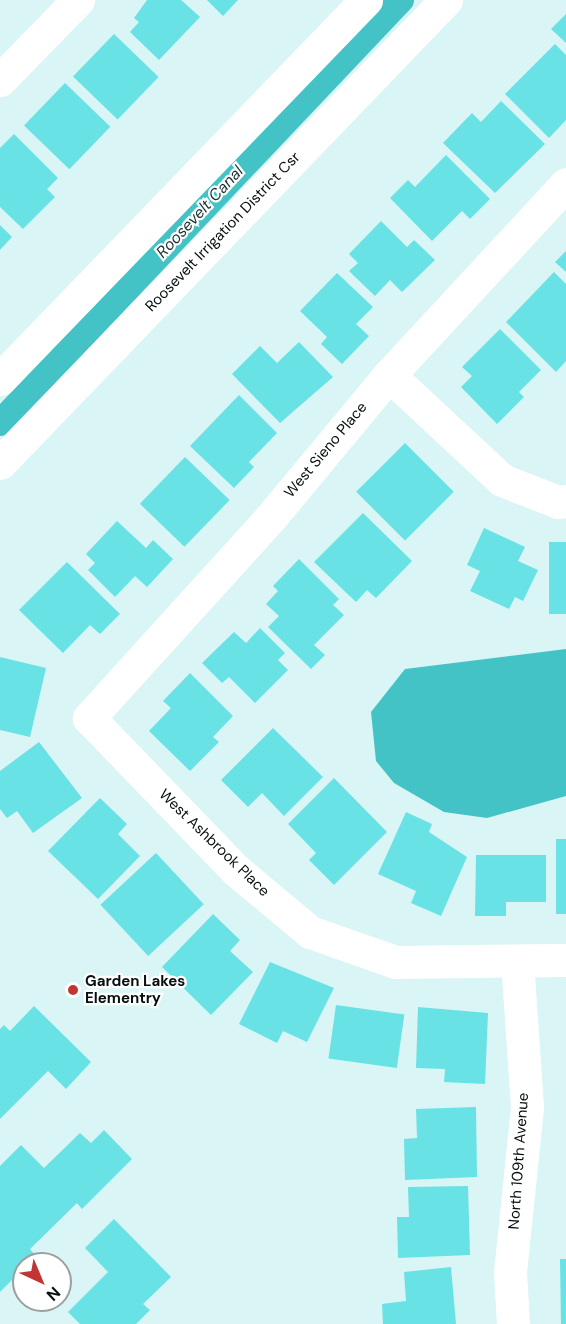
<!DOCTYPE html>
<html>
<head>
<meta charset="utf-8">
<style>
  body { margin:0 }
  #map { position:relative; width:566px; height:1324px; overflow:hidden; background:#daf5f5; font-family:"DM Sans",sans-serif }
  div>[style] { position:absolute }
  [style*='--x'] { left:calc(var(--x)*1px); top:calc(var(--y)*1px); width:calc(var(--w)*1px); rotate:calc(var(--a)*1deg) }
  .water>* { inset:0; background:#44c3c6 }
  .canal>* { height:26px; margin:-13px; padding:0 13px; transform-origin:13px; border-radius:13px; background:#44c3c6 }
  .building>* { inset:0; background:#68e2e5; transform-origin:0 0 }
  .minor>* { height:33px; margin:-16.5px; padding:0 16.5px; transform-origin:16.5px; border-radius:16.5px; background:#fff }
  .dots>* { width:16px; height:16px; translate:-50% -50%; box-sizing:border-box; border:3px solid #fff; border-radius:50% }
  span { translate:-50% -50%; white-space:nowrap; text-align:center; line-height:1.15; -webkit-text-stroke:4.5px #fff; paint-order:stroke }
  .street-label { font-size:15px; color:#070f10 }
  .poi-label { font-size:15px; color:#070f10; font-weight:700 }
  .left { translate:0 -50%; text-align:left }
  .water-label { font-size:16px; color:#1c3132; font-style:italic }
  .north { position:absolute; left:12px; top:1252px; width:60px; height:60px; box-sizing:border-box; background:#fff; border:2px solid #9c9f9f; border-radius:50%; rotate:136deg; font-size:16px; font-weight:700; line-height:24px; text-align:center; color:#070f10 }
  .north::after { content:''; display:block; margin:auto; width:21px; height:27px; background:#c33533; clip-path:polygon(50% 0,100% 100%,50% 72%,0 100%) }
</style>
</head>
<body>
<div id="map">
  <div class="water">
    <i style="clip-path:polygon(566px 649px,566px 796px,487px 818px,444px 812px,394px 783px,376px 761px,371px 712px,405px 669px)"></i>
  </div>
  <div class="canal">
    <i style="--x:0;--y:423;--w:583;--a:-46.53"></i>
  </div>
  <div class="building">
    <i style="clip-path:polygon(147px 0,181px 0,200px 17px,159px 60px,130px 32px,139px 22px,134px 18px)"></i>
    <i style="clip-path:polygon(207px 0,238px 0,223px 16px)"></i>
    <i style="clip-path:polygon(566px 14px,566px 43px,551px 29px)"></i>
    <i style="left:114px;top:34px;width:62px;height:59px;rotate:44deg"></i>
    <i style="clip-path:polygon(555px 44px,566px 55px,566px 120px,549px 138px,505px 94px)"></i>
    <i style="left:65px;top:83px;width:63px;height:59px;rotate:44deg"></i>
    <i style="clip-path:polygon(501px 101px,545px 144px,495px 193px,443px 143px,472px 113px,481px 122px)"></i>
    <i style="clip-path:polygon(14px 134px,58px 178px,47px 189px,55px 197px,23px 229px,0 207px,0 148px)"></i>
    <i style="clip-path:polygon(446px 155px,490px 199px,470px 219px,462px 211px,432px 241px,390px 198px,408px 180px,415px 187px)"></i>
    <i style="clip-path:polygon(381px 221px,407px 247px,414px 240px,435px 260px,402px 292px,390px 280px,375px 296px,349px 271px,358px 263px,349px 254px)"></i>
    <i style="clip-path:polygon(0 225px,12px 237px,0 250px)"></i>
    <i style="clip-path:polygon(566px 251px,566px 272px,555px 262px)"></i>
    <i style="clip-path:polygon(554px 272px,566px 284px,566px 361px,556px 372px,506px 322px)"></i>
    <i style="clip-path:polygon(337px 273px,373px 307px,356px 324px,369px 336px,342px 364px,321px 344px,327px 337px,300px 311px)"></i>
    <i style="clip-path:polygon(500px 329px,541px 370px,519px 392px,524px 397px,497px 424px,461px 387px,472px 376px,462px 367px)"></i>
    <i style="clip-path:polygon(299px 342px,333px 377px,280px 423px,232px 374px,260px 346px,277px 363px)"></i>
    <i style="clip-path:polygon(239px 395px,277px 433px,249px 462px,254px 467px,234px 488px,190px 446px)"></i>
    <i style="left:405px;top:443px;width:69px;height:69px;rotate:45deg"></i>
    <i style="left:185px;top:457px;width:62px;height:65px;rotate:44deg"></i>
    <i style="clip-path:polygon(363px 513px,412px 561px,376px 598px,367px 590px,356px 602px,314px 562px)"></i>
    <i style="clip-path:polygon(117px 521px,146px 548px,153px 540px,173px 559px,147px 587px,135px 576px,115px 597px,88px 570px,95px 563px,86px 554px)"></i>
    <i style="clip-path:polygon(484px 528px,525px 547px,518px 561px,538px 570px,523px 601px,515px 597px,509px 609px,470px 591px,480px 571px,467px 565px)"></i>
    <i style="left:566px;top:542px;width:72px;height:17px;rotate:90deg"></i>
    <i style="clip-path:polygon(299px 559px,339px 599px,333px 605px,344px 615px,314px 645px,325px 655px,311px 669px,268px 627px,279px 616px,266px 604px,278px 591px,273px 586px)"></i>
    <i style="clip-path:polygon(67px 562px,120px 614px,100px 634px,90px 625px,63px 653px,19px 610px)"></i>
    <i style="clip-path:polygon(260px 628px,285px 653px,278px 660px,288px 670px,255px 703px,229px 677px,222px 683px,202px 663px,234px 632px,246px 643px)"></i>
    <i style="clip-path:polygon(0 657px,46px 668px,30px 737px,0 730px)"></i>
    <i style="clip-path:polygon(190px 673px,233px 716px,213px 737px,219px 742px,190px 771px,149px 731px,171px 708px,163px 701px)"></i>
    <i style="clip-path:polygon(273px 728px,323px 777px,284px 816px,262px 793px,248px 807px,221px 780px)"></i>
    <i style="clip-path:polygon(39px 742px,82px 798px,33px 833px,17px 811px,7px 818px,0 809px,0 771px)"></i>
    <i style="clip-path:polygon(334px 778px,387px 832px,334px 885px,309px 860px,316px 853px,288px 824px)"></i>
    <i style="clip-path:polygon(100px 798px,127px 824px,118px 834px,140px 856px,98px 899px,48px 851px)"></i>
    <i style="clip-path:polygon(406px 812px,432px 824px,429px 832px,467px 857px,441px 916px,411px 903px,416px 891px,378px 874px)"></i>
    <i style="left:556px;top:839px;width:10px;height:75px"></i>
    <i style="left:156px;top:853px;width:70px;height:76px;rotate:47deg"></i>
    <i style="clip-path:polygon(476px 855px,546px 855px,546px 902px,506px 902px,506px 916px,475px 916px)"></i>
    <i style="clip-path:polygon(213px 914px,240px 940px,230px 951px,253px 972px,211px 1015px,162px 967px)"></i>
    <i style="clip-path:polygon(270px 962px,334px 988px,307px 1042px,283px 1031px,277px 1043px,239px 1024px)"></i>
    <i style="left:336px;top:1005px;width:69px;height:54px;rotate:8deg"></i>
    <i style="clip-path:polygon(34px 1006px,91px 1062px,66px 1089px,48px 1071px,0 1119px,0 1029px,4px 1025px,10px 1031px)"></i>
    <i style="clip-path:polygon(418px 1007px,488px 1013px,485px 1084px,444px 1082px,445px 1069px,416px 1068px)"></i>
    <i style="clip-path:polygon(476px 1107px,477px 1177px,405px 1180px,404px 1139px,417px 1138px,416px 1109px)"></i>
    <i style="clip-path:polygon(104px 1130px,132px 1159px,82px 1209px,77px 1203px,30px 1249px,36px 1256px,0 1292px,0 1166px,21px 1145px,44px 1168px,80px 1133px,91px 1143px)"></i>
    <i style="clip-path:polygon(468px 1186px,470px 1255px,398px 1258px,397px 1217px,409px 1217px,408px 1187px)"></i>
    <i style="clip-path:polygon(114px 1219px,171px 1277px,143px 1304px,150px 1310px,136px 1324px,80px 1324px,68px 1312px,108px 1272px,85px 1248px)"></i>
    <i style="clip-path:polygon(560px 1259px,566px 1259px,566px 1324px,561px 1324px)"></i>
    <i style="clip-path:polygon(451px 1267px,456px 1324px,383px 1324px,382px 1304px,406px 1301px,404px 1272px)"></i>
  </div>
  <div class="minor">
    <i style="--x:0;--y:80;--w:112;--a:-45.7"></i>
    <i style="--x:566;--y:184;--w:260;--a:132.8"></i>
    <i style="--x:389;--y:375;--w:183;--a:129.7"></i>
    <i style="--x:272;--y:516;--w:273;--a:132.2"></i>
    <i style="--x:89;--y:718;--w:213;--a:46"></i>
    <i style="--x:237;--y:871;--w:95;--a:39.9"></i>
    <i style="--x:310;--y:932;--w:90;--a:19.4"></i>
    <i style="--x:395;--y:962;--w:171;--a:-0.7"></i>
    <i style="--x:389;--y:375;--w:154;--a:42.9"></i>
    <i style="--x:502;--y:480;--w:60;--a:21.4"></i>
    <i style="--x:558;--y:502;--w:8;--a:-7"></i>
    <i style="--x:0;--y:379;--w:527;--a:-46"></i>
    <i style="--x:0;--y:463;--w:643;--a:-46.07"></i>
    <i style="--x:513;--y:1324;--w:52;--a:-93.3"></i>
    <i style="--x:510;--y:1272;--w:166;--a:-84.1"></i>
    <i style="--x:527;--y:1107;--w:145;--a:-93.9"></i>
  </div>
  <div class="dots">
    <i style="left:73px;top:990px;background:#c33533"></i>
  </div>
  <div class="street-label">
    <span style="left:223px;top:232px;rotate:-46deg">Roosevelt Irrigation District Csr</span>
    <span style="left:326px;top:450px;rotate:-50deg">West Sieno Place</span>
    <span style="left:214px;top:843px;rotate:44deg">West Ashbrook Place</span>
    <span style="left:519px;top:1161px;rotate:-86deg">North 109th Avenue</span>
  </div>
  <div class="poi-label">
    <span class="left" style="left:85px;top:990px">Garden Lakes<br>Elementry</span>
  </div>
  <div class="water-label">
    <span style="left:200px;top:212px;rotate:-47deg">Roosevelt Canal</span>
  </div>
  <div class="north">N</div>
</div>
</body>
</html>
